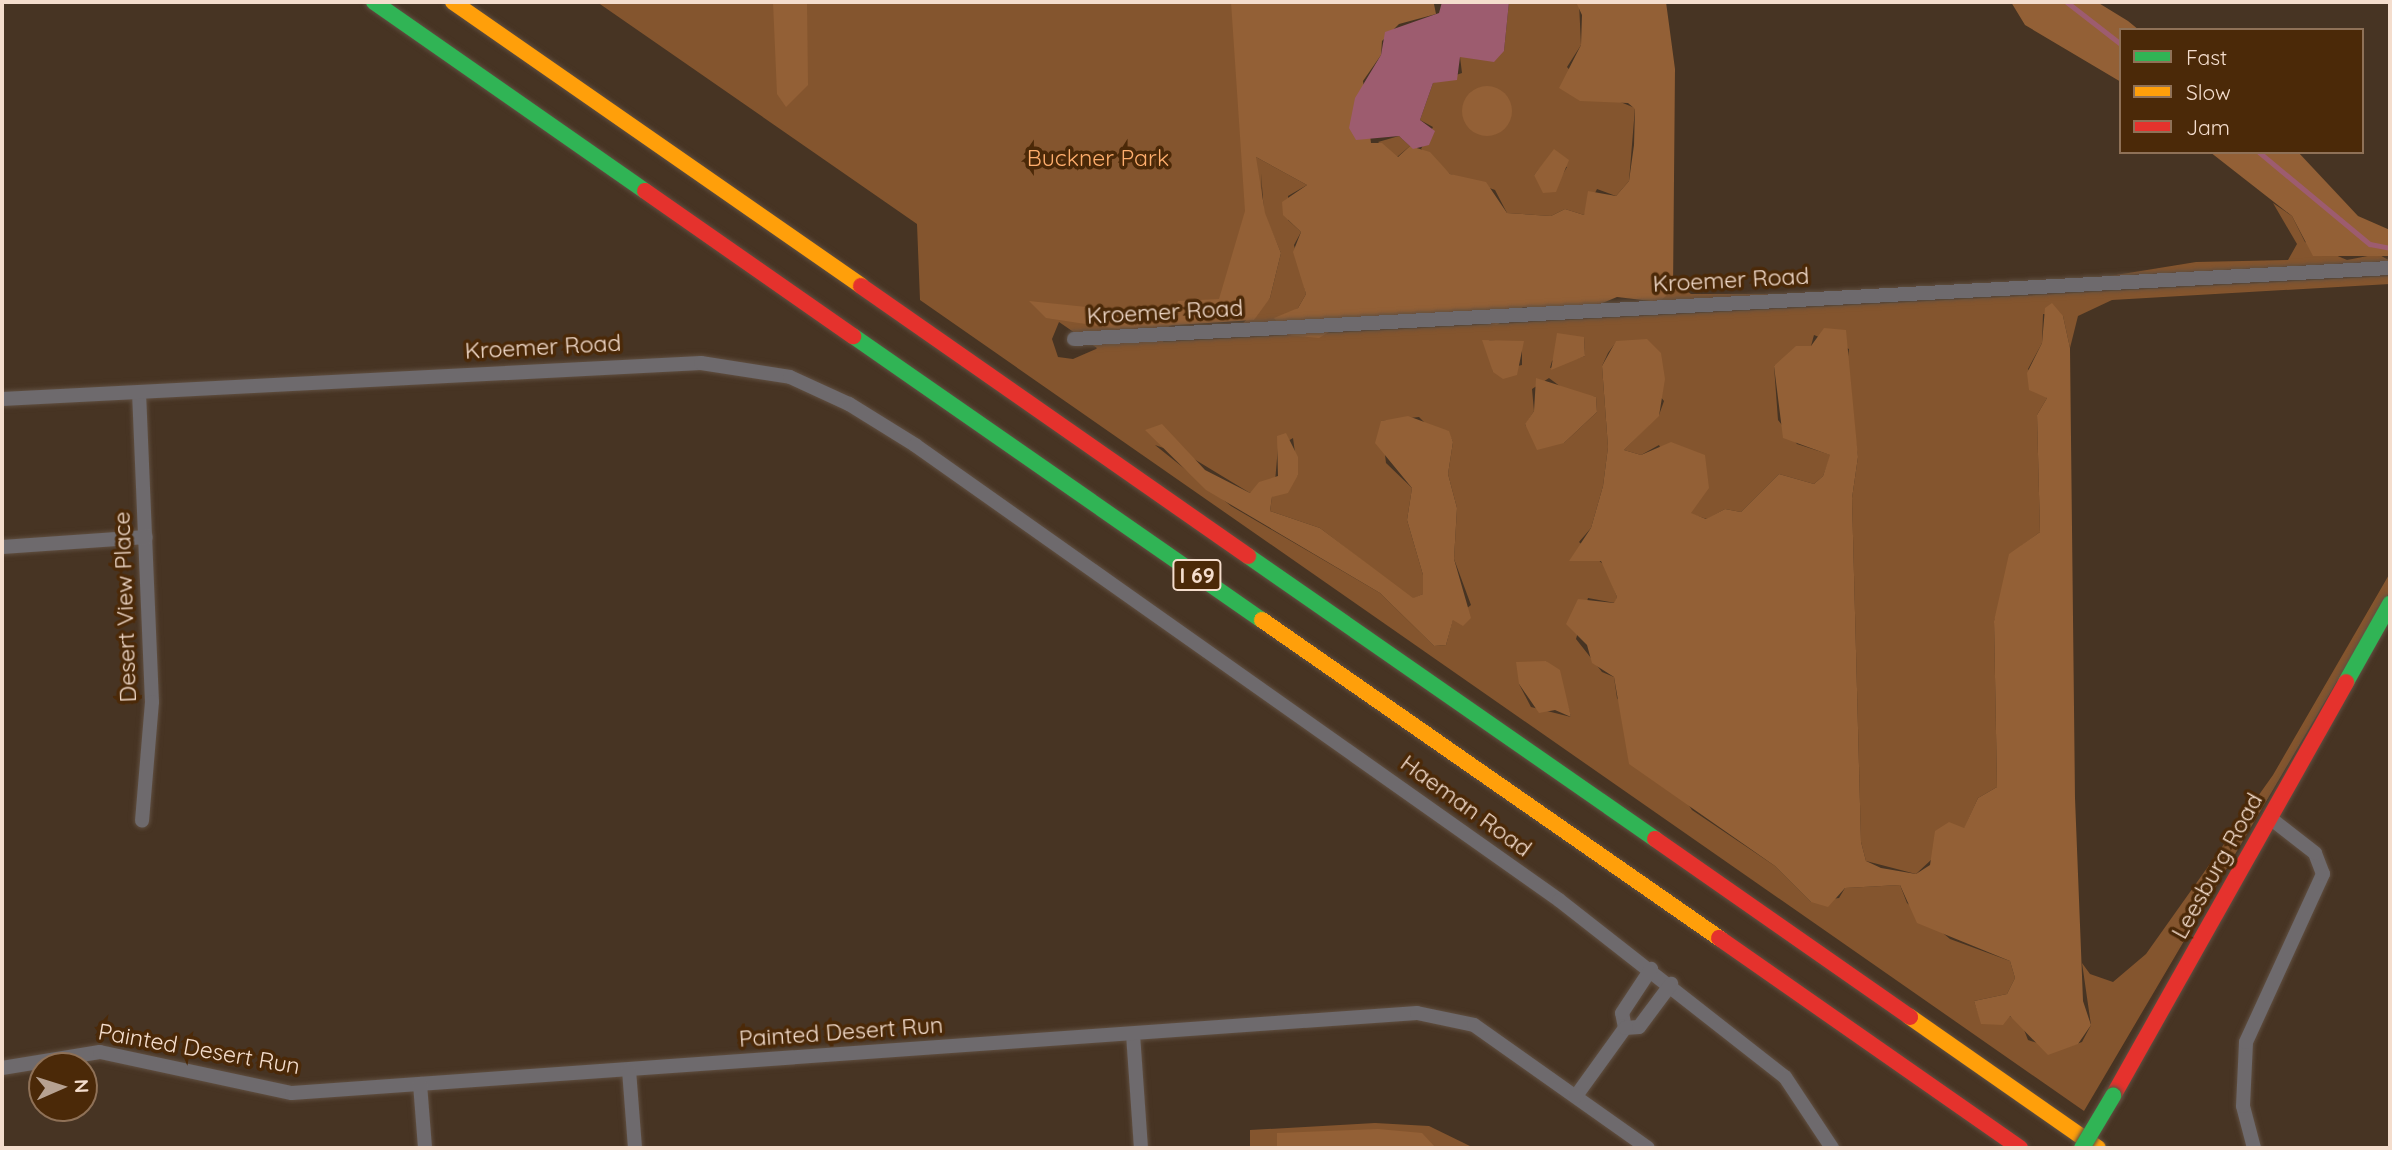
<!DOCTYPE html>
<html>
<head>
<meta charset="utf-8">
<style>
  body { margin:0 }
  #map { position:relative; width:2392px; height:1150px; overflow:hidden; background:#473423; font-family:Quicksand,sans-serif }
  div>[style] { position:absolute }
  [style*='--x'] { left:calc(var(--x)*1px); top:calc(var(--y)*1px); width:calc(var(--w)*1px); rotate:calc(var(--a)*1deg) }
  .green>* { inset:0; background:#84552e }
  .forest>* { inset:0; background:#936036 }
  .round { border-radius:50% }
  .water>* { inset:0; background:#9d5c6f }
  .stream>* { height:4.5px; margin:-2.25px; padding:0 2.25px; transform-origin:2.25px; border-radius:2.25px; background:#9d5c6f }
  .roads { filter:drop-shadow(0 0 2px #604f41) drop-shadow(0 0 2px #604f41) }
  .street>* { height:14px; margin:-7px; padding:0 7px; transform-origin:7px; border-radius:7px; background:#6e6a6d }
  .fast>* { height:16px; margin:-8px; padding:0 8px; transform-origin:8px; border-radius:8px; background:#30b455 }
  .slow>* { height:16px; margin:-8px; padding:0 8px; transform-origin:8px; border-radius:8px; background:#ff9f0a }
  .jam>* { height:16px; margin:-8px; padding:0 8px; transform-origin:8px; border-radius:8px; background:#e5322d }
  .bridges { filter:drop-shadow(0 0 2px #604f41) drop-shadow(0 0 2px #604f41) }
  .fast-bridge>* { height:16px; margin:-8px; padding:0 8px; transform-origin:8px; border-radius:8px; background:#30b455 }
  span { translate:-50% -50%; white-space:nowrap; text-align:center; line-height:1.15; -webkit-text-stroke:7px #4b2908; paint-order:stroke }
  .shield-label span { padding:2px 5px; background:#4b2908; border:2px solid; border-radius:5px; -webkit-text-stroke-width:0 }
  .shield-label { font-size:21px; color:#f4ddcd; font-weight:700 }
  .park-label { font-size:23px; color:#feae6d }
  .street-label { font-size:23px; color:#f4ddcd }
  .frame { position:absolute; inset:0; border:4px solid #f4ddcd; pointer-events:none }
  .legend { position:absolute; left:2119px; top:28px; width:245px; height:126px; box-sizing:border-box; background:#4b2908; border:2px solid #8f7157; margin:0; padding:9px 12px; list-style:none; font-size:21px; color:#f4ddcd }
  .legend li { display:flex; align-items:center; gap:14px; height:35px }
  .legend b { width:35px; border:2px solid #8f7157 }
  .north { position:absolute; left:28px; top:1052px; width:70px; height:70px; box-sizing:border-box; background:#4b2908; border:2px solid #8f7157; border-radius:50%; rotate:87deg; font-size:19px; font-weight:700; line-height:28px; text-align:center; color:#f4ddcd }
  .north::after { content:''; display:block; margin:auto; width:24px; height:32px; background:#b7a292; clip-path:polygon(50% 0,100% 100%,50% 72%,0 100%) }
</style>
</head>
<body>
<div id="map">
  <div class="green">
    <i style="clip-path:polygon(evenodd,597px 2px,1287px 2px,1256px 157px,1307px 185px,1288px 196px,1288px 220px,1301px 232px,1294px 245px,1306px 294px,1298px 308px,1274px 323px,1242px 324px,1270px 298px,1281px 253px,1264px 213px,1261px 173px,1266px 297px,1169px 326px,1163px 342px,2390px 276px,2390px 284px,2112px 300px,2078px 316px,2070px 348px,2063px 316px,2043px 314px,2042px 343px,2028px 369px,2047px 398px,2037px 415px,2040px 532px,2021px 546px,1994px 621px,1997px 787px,1978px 798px,1964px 829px,1916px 874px,1866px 861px,1861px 842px,1852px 498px,1858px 457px,1846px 372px,1849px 349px,1814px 335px,1811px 346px,1774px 366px,1778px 420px,1797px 444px,1831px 455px,1823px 476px,1814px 484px,1779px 474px,1741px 512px,1725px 509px,1707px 519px,1691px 514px,1659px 445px,1641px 455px,1624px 450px,1659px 415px,1664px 401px,1616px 342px,1608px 353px,1602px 366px,1608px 447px,1603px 486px,1591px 528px,1579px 542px,1605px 566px,1617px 597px,1615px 603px,1588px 598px,1576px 639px,1602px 672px,1614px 677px,1617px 698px,1692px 810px,1775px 866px,1811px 902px,1839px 898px,1845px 888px,1900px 885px,1907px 903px,1950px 939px,2010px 961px,2015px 978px,2007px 994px,1974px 1001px,1982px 1024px,2009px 1016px,2021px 1022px,2028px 1040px,2059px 1050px,2082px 1042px,2091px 1025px,2082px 963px,2090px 974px,2113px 982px,2146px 954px,2273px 775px,2390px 573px,2390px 591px,2084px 1111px,920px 300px,917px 224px,597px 2px,1059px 322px,1097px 348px,1096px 349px,1073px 359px,1058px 357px,1052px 339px,1059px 322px,597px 2px,1584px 337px,1585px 356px,1550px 368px,1552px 361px,1584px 337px,597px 2px,1489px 340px,1522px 345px,1522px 365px,1493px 372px,1489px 340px,597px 2px,1549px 378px,1569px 393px,1596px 397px,1597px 412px,1564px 443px,1525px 425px,1534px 411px,1532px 389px,1549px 378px,597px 2px,1419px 417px,1431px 429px,1448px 431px,1453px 442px,1448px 474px,1457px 508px,1454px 559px,1471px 605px,1453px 619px,1446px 645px,1434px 646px,1380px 593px,1231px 506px,1155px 445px,1194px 459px,1250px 493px,1275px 482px,1278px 447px,1293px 438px,1298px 475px,1272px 497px,1270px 511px,1320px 528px,1412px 599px,1423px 594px,1423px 575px,1407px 520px,1412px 488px,1386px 463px,1381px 421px,1419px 417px,597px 2px,1546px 661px,1561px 683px,1571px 717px,1531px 707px,1519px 684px,1519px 672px,1546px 661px)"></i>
    <i style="clip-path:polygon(evenodd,1509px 2px,1579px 3px,1581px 45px,1567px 67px,1597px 101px,1613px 99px,1635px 108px,1629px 181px,1616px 196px,1597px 189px,1584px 215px,1565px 209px,1551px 216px,1507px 213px,1495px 190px,1450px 174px,1421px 149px,1433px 127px,1420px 120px,1433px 83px,1462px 73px,1460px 57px,1504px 51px,1509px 2px,1544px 163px,1567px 167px,1556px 186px,1534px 175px,1544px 163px)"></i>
    <i style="clip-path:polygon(1399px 136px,1410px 146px,1397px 157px,1378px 142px)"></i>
    <i style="clip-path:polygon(2273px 203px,2292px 216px,2305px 242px,2347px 260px,2378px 254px,2390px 261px,2110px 276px,2196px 262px,2288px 260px,2297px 244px)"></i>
    <i style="clip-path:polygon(1675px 283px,1691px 294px,1804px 294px,1659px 302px)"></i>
    <i style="clip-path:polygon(1375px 1123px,1429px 1126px,1474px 1148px,1250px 1148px,1250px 1130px)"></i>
  </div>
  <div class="forest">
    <i style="clip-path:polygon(773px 2px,807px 2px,808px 85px,786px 107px,777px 94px)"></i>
    <i style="clip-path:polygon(1231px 2px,1434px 4px,1436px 14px,1399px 24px,1382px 41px,1381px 55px,1363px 81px,1371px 143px,1382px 143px,1398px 157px,1410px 146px,1430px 152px,1450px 174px,1486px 182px,1507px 213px,1551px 216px,1565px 209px,1584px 215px,1588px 191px,1616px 196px,1629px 181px,1634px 145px,1635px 109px,1628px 103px,1580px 101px,1559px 88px,1581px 45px,1582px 15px,1576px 2px,1666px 2px,1675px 69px,1673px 290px,1659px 302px,1617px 297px,1593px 307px,1523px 307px,1497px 325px,1455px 321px,1329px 332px,1319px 338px,1286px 335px,1274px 318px,1298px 308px,1306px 294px,1293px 252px,1301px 232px,1283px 215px,1282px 202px,1307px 185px,1256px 157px,1265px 213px,1281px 253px,1270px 298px,1254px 320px,1118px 329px,1046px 318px,1029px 301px,1144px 313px,1174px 312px,1178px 301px,1219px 299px,1245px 211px)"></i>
    <i style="clip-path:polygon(2011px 2px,2097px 2px,2128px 21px,2139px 30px,2121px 30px,2121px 82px,2025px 25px)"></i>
    <i class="round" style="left:1462px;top:86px;width:50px;height:50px"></i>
    <i style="clip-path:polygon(1554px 149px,1569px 160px,1556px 192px,1543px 193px,1534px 175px)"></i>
    <i style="clip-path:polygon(2210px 152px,2298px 152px,2358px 216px,2390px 230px,2390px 256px,2313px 256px,2292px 216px)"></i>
    <i style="clip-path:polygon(2052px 303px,2063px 316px,2070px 348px,2075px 798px,2083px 1001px,2091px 1025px,2078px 1044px,2048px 1055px,2010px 1016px,2003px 1025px,1981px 1024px,1974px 1001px,2007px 994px,2015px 978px,2010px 961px,1917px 923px,1900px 885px,1845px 888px,1828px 907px,1811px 902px,1775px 866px,1629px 764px,1614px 677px,1592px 663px,1587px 645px,1566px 624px,1578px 599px,1614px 603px,1617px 597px,1601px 561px,1569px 561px,1591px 528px,1603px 486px,1608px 447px,1602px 366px,1616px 341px,1647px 339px,1661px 353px,1665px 379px,1659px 416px,1624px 450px,1641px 455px,1671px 442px,1705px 455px,1709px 488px,1691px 513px,1706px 519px,1725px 509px,1741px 512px,1779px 474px,1814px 484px,1823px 476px,1830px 455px,1783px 438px,1774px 366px,1796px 346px,1811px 346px,1824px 328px,1846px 330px,1858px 457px,1852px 498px,1861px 842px,1866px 861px,1881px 868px,1916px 874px,1930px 865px,1935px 831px,1949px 822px,1964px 828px,1978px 798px,1997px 787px,1994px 621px,2009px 554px,2040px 532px,2037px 415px,2047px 398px,2029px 390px,2027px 373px,2042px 343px,2045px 308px)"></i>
    <i style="clip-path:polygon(1557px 333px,1584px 337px,1585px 356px,1551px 370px)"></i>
    <i style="clip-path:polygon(1482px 340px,1524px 341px,1517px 375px,1503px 379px,1493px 372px)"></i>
    <i style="clip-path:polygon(1536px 378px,1596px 397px,1597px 412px,1564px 443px,1537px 450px,1525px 424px,1534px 411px)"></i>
    <i style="clip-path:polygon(1408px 416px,1449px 431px,1453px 442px,1448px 474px,1457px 508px,1454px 559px,1471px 618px,1463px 626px,1453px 620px,1446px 645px,1434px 646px,1380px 593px,1206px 490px,1145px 430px,1162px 424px,1205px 470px,1250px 493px,1259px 482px,1278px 476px,1277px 436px,1286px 433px,1298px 457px,1298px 475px,1288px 493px,1272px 497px,1270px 511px,1320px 528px,1413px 598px,1423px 594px,1423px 575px,1407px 520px,1412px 488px,1375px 443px,1381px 421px)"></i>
    <i style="clip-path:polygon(1546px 661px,1560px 670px,1571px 717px,1555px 710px,1539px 713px,1519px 684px,1516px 662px)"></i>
    <i style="clip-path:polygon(1378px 1129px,1422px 1133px,1436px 1148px,1277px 1148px,1277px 1133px)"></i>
  </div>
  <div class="water">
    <i style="clip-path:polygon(1442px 2px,1509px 2px,1504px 51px,1494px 62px,1460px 57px,1457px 80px,1433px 83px,1420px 120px,1435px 131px,1429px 145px,1413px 149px,1399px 136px,1356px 140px,1349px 128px,1355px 98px,1381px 55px,1385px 32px,1439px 13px)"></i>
  </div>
  <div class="stream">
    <i style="--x:2067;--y:2;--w:68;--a:37.9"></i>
    <i style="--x:2259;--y:152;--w:144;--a:39.7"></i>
    <i style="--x:2370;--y:244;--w:20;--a:11"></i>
  </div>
  <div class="roads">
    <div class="street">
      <i style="--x:1074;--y:339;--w:1318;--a:-3.09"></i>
      <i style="--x:139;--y:392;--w:310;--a:87.6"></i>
      <i style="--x:152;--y:702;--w:119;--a:94.8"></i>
      <i style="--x:2;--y:399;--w:700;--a:-2.95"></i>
      <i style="--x:701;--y:363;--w:90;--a:8.9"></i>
      <i style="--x:790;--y:377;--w:65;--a:24.6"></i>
      <i style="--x:849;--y:404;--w:78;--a:31.8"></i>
      <i style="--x:915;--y:445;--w:789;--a:35.24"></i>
      <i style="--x:1559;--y:900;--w:287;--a:38.1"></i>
      <i style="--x:1785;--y:1077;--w:85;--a:56.5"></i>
      <i style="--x:2;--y:547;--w:144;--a:-4"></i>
      <i style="--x:1625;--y:1028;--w:15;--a:-101"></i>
      <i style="--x:1622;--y:1013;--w:53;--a:-56.6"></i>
      <i style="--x:1133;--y:1034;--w:114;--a:86"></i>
      <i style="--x:2;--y:1068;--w:99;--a:-9.3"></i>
      <i style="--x:100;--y:1052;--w:196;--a:12.1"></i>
      <i style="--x:292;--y:1093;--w:1128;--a:-4.07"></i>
      <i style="--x:1417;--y:1013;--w:58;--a:11.9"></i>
      <i style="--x:1474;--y:1025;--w:213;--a:35.3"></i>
      <i style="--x:629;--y:1070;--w:78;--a:85.6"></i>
      <i style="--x:420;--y:1084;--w:64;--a:85.5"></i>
      <i style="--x:1576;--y:1096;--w:84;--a:-54.2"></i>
      <i style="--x:1625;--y:1028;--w:14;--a:-4"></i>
      <i style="--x:1639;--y:1027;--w:54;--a:-53.3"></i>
      <i style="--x:2254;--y:1148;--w:43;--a:-104.7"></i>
      <i style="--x:2243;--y:1106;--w:64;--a:-87.3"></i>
      <i style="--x:2246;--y:1042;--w:185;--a:-65.4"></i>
      <i style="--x:2323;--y:874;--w:22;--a:-111"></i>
      <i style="--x:2315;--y:853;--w:57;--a:-142.1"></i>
    </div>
    <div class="fast">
      <i style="--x:374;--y:2;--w:330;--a:34.9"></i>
      <i style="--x:853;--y:336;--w:498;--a:34.8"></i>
      <i style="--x:1248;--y:556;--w:496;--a:34.8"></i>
      <i style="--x:2346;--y:682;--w:90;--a:-60.6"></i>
    </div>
    <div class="slow">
      <i style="--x:453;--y:2;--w:497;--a:34.8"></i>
      <i style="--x:1262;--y:620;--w:557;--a:34.83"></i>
      <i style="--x:1910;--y:1017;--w:229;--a:34.9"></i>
    </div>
    <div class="jam">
      <i style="--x:645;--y:191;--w:254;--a:34.9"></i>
      <i style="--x:861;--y:286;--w:472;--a:34.9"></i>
      <i style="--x:1655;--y:839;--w:311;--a:34.9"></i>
      <i style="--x:1719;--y:938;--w:367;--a:34.9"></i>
      <i style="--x:2113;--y:1096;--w:475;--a:-60.6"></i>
    </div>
  </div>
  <div class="bridges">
    <div class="fast-bridge">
      <i style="--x:2082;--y:1148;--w:61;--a:-59.2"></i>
    </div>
  </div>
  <div class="shield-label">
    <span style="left:1197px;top:575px">I 69</span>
  </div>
  <div class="park-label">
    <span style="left:1098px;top:158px">Buckner Park</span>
  </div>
  <div class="street-label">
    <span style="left:1731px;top:280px;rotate:-3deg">Kroemer Road</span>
    <span style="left:1165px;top:312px;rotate:-3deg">Kroemer Road</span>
    <span style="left:543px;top:347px;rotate:-3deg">Kroemer Road</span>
    <span style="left:125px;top:607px;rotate:-92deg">Desert View Place</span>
    <span style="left:1466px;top:806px;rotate:36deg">Haeman Road</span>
    <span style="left:2217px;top:866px;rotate:-61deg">Leesburg Road</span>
    <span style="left:841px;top:1032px;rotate:-4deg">Painted Desert Run</span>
    <span style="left:199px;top:1049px;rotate:10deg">Painted Desert Run</span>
  </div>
  <div class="frame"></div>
  <ul class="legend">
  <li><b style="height:9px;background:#30b455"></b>Fast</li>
  <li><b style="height:9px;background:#ff9f0a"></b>Slow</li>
  <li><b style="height:9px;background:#e5322d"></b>Jam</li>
  </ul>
  <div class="north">N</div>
</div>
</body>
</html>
